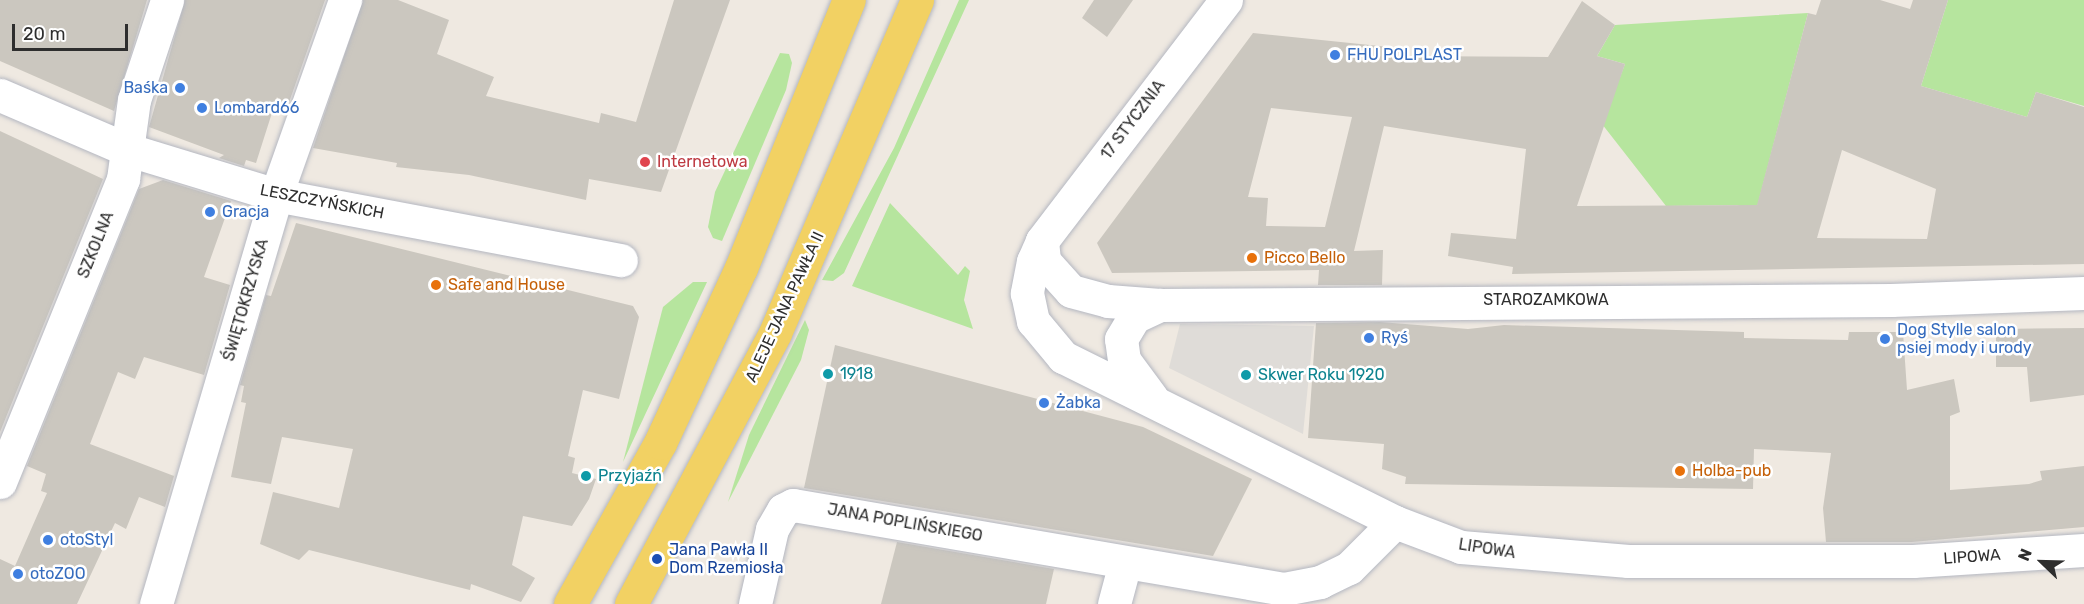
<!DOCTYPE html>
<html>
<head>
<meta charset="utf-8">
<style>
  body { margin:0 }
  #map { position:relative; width:2084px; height:604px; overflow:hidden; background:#efe9e1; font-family:Rubik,sans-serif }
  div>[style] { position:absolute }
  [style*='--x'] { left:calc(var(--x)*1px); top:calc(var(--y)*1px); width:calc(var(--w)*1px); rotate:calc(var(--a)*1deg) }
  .green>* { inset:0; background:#b6e59e }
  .plaza>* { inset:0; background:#dfdcd8 }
  .building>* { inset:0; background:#cbc7bf }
  .roads { filter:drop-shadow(0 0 2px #b4b7c1) drop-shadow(0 0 2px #b4b7c1) }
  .street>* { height:33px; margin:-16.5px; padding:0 16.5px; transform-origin:16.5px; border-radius:16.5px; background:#fff }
  .secondary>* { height:33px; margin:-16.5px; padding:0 16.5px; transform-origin:16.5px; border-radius:16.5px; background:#fff }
  .primary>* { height:33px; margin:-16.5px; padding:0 16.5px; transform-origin:16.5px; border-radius:16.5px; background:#f2d163 }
  .dots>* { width:16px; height:16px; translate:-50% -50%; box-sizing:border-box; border:3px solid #fff; border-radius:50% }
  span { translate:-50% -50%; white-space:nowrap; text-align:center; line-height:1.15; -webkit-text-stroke:5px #fff; paint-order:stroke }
  .shop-label { font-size:16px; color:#366cbe }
  .left { translate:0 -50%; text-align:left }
  .right { translate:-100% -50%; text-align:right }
  .street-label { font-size:16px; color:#2e2e2e }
  .health-label { font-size:16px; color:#be3a42 }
  .food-label { font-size:16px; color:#c56008 }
  .culture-label { font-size:16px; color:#0d838f }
  .transit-label { font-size:16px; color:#164399 }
  .north { position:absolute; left:2012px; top:532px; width:60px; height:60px; -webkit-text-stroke:4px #fff; paint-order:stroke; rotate:293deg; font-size:16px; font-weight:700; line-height:24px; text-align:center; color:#2e2e2e }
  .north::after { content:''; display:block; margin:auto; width:21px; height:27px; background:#2e2e2e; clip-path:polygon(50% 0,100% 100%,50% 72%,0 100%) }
  .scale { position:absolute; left:12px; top:24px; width:116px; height:27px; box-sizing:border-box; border:3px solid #2e2e2e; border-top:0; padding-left:8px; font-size:18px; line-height:21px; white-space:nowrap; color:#2e2e2e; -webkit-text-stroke:4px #fff; paint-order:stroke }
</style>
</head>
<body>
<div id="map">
  <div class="green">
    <i style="clip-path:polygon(959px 0,969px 0,844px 273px,833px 281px,822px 280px,894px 148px)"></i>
    <i style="clip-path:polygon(1948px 0,2084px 0,2084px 106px,2036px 92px,2027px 117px,1921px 86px)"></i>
    <i style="clip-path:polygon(1808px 13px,1756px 211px,1737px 205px,1666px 206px,1602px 124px,1625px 64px,1597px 56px,1615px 25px)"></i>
    <i style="clip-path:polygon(780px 53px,789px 54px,792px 63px,786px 90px,722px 241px,713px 238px,708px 227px,715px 192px)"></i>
    <i style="clip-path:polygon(890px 203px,958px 275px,965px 266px,970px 271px,964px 300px,973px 329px,852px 286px)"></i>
    <i style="clip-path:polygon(693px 282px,707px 282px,623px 462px,663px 307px)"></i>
    <i style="clip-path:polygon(805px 320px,809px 330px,801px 360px,728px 502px,749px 435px)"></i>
  </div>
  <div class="plaza">
    <i style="clip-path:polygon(1180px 324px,1314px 326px,1303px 434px,1169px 368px)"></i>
  </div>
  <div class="building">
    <i style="clip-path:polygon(0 0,147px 0,114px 111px,0 61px)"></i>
    <i style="clip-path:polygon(185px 0,325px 0,286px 111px,277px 97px,256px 163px,246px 160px,244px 166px,219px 158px,224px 155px,149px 127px)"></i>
    <i style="clip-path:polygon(363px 0,398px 0,449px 20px,437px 54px,494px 77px,486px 96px,599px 123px,601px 113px,636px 122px,674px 0,730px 0,661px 192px,589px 179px,586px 200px,469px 175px,396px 167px,397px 163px,313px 148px)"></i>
    <i style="clip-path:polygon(1094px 0,1133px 0,1107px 37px,1082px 18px)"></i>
    <i style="clip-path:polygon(evenodd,1821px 0,1880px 0,1910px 9px,1913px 0,1948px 0,1921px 86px,2027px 117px,2036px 92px,2084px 107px,2084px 264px,1512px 274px,1513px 267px,1448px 256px,1451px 233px,1516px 239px,1526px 149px,1384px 126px,1354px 251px,1383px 250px,1382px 285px,1318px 285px,1319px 270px,1112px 273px,1097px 243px,1253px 33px,1399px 48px,1398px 56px,1548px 57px,1582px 1px,1615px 25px,1597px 56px,1625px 64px,1577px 206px,1757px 205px,1808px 13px,1816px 15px,1821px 0,1271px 108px,1352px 117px,1325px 227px,1266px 226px,1268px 198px,1248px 197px,1271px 108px,1821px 0,1842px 150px,1936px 189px,1927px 239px,1817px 238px,1842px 150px)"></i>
    <i style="clip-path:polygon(0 131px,103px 179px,0 432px)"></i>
    <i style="clip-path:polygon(163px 180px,231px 201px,204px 277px,230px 285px,204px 375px,144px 357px,135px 379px,118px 372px,90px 444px,174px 476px,165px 507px,139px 497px,126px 529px,115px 523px,77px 604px,0 604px,0 559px,15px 566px,47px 493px,41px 491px,46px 474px,27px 466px,139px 189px)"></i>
    <i style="clip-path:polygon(296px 223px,633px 306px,639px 317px,619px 399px,583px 390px,568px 456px,575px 458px,572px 473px,596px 479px,589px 499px,572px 526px,523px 516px,512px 565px,535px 578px,521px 602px,471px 584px,470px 590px,309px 550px,299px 560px,260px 544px,273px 492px,339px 508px,353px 449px,282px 437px,271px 484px,231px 477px,246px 403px,241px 402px,244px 386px,240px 385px,266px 295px,271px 296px)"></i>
    <i style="clip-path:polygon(1380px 322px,1468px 329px,1504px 325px,1744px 332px,1744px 338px,1848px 340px,1849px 332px,1903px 332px,1907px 390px,1954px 379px,1960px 412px,1950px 416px,1950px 490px,2029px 484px,2042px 480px,2040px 471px,2084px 466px,2084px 527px,1912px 542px,1826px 542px,1823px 508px,1831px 453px,1754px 449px,1753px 489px,1405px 484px,1406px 477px,1382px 469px,1384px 444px,1308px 438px,1316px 323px)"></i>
    <i style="clip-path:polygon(2084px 328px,2084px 395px,2030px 402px,2027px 367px,1996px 367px,1996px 329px)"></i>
    <i style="clip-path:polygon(835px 345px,1143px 427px,1252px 479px,1213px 556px,804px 488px)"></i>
    <i style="clip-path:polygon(897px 542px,1054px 569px,1046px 604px,881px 604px)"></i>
  </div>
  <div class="roads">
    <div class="street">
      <i style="--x:0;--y:95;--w:137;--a:23.2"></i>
      <i style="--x:126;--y:149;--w:157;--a:17"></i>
      <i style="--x:276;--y:195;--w:351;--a:10.7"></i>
      <i style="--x:0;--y:482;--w:327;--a:-67.9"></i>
      <i style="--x:123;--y:179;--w:80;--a:-82.1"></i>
      <i style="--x:134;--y:100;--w:105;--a:-71.7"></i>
      <i style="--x:156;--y:604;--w:426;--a:-73.6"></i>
      <i style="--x:276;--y:195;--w:207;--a:-70.5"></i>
      <i style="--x:755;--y:604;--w:77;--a:-77.2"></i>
      <i style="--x:772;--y:529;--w:22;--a:-60"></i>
      <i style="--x:783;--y:510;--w:11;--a:-27"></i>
      <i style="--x:793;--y:505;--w:498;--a:9.7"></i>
      <i style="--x:1284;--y:589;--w:37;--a:-11"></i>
      <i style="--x:1320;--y:582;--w:32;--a:-26"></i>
      <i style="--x:1349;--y:568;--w:65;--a:-45"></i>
      <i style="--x:1114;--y:604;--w:42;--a:-75"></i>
    </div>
    <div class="secondary">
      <i style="--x:1226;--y:0;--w:303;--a:127.4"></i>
      <i style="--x:1042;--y:241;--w:22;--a:114"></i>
      <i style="--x:1033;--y:261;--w:33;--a:101"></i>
      <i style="--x:1027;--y:293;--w:29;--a:78"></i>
      <i style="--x:1033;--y:321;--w:47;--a:50.2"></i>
      <i style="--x:1063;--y:357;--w:371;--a:26.4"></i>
      <i style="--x:1395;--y:522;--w:71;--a:20.7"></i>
      <i style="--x:1461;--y:547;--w:168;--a:4.8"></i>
      <i style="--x:1628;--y:561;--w:285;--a:0"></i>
      <i style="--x:1913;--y:561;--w:171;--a:-3.7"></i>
      <i style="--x:1042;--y:241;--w:20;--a:84"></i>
      <i style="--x:1044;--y:261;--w:40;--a:48"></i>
      <i style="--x:1071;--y:291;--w:38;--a:15"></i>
      <i style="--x:1108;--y:301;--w:52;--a:4.4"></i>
      <i style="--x:1160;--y:305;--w:731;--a:-0.39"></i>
      <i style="--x:1891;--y:300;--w:193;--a:-2.1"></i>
      <i style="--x:1152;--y:398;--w:47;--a:-126.4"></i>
      <i style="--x:1124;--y:360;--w:21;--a:-98"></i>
      <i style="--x:1121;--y:339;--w:26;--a:-59"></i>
      <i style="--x:1134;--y:317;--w:29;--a:-25"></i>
    </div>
    <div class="primary">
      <i style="--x:570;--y:604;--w:184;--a:-60.8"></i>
      <i style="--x:660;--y:443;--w:193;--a:-65.2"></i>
      <i style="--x:741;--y:268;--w:289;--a:-68.1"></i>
      <i style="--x:631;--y:604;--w:307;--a:-62"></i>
      <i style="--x:775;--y:333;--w:362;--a:-66.9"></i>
    </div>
  </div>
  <div class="dots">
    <i style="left:1335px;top:55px;background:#3f7fe0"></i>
    <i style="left:180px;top:88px;background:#3f7fe0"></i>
    <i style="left:202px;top:108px;background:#3f7fe0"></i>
    <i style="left:645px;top:162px;background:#e0444e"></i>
    <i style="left:210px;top:212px;background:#3f7fe0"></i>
    <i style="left:1252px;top:258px;background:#e8710a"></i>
    <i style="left:436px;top:285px;background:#e8710a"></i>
    <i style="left:1369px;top:338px;background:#3f7fe0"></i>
    <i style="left:1885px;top:339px;background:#3f7fe0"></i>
    <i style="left:828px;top:374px;background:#0f9aa8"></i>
    <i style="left:1246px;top:375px;background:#0f9aa8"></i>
    <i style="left:1044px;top:403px;background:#3f7fe0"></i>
    <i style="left:1680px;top:471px;background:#e8710a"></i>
    <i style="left:586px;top:476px;background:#0f9aa8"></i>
    <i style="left:48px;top:540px;background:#3f7fe0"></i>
    <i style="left:657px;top:559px;background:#1a4fb4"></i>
    <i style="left:18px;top:574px;background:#3f7fe0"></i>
  </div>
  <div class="shop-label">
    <span class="left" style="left:1347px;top:55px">FHU POLPLAST</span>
    <span class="right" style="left:168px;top:88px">Baśka</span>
    <span class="left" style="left:214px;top:108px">Lombard66</span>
    <span class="left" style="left:222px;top:212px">Gracja</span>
    <span class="left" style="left:1897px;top:339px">Dog Stylle salon<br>psiej mody i urody</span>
    <span class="left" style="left:1381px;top:338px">Ryś</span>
    <span class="left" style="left:1056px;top:403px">Żabka</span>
    <span class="left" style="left:60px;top:540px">otoStyl</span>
    <span class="left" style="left:30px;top:574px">otoZOO</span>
  </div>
  <div class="street-label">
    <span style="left:1133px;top:120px;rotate:-53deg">17 STYCZNIA</span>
    <span style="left:322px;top:202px;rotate:11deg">LESZCZYŃSKICH</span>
    <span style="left:96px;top:245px;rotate:-68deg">SZKOLNA</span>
    <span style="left:246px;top:300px;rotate:-74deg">ŚWIĘTOKRZYSKA</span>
    <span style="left:1546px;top:300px">STAROZAMKOWA</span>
    <span style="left:785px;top:307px;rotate:-65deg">ALEJE JANA PAWŁA II</span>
    <span style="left:905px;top:523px;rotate:10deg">JANA POPLIŃSKIEGO</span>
    <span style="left:1487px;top:549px;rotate:9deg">LIPOWA</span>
    <span style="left:1972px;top:557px;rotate:-4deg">LIPOWA</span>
  </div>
  <div class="health-label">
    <span class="left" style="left:657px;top:162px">Internetowa</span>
  </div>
  <div class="food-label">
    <span class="left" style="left:1264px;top:258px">Picco Bello</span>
    <span class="left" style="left:448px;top:285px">Safe and House</span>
    <span class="left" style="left:1692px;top:471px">Holba-pub</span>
  </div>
  <div class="culture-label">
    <span class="left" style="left:840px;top:374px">1918</span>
    <span class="left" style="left:1258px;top:375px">Skwer Roku 1920</span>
    <span class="left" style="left:598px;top:476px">Przyjaźń</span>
  </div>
  <div class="transit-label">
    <span class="left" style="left:669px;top:559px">Jana Pawła II<br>Dom Rzemiosła</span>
  </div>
  <div class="north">N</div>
  <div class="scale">20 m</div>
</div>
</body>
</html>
